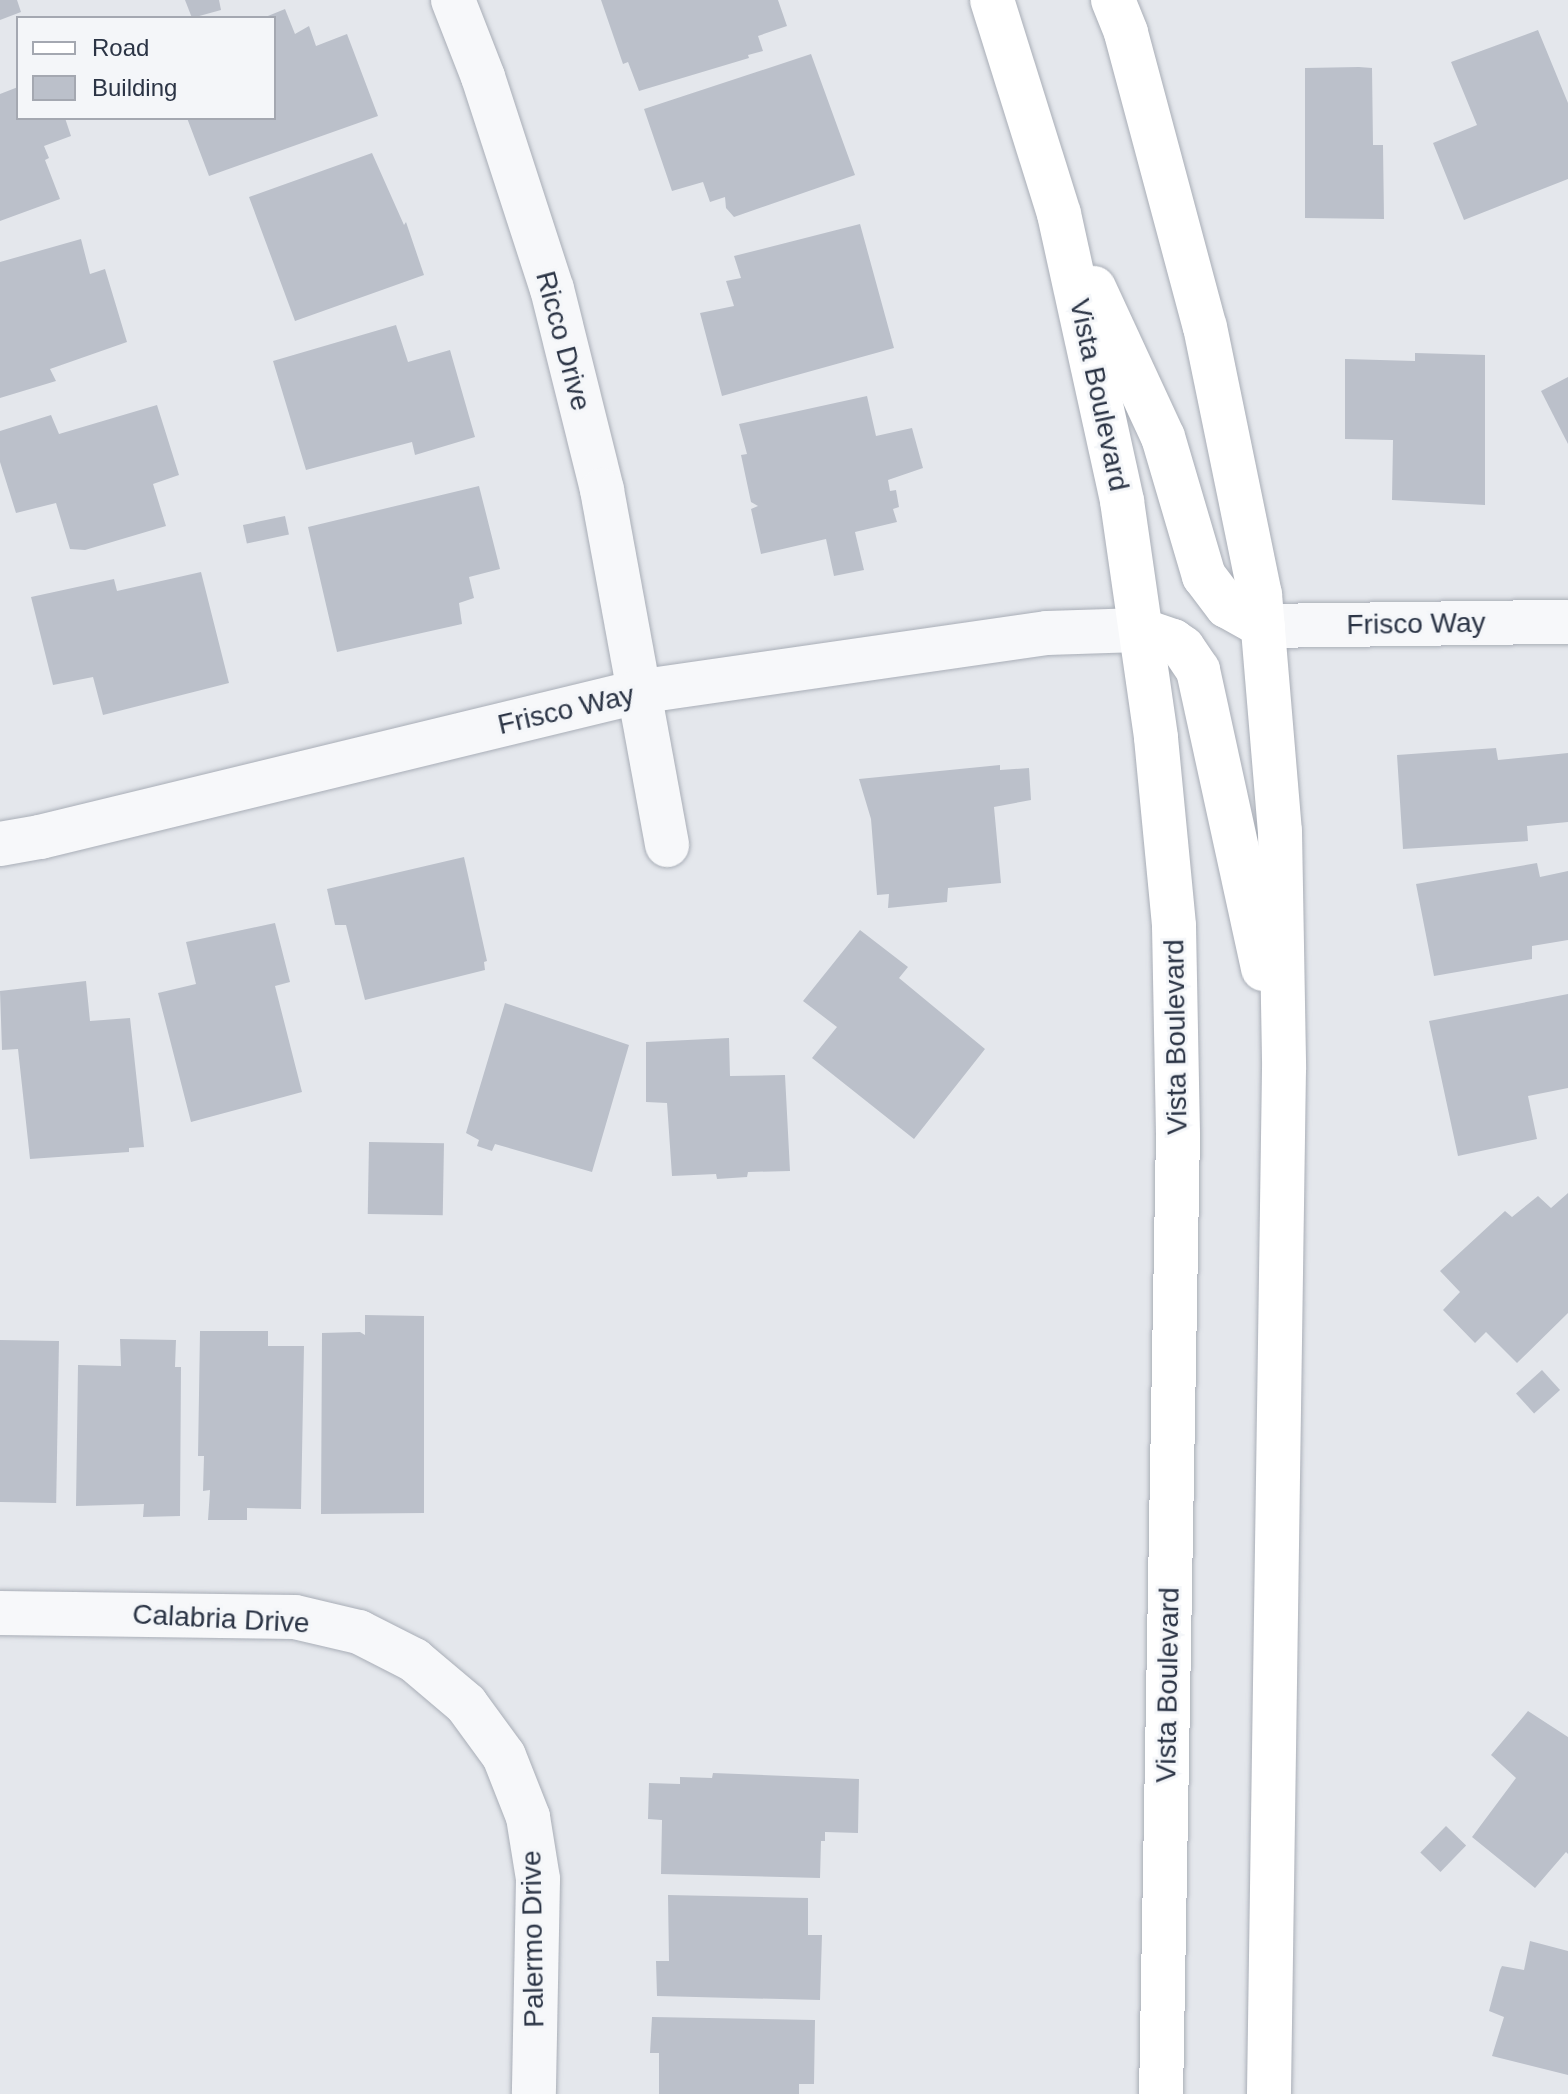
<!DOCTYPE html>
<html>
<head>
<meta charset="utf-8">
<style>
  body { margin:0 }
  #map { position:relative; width:1568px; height:2094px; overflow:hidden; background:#e4e7ec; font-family:Arial,sans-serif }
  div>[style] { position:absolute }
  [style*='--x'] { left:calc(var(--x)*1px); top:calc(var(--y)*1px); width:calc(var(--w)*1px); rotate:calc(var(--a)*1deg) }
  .building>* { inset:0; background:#bbc0ca; transform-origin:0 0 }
  .roads { filter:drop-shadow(0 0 2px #a9aeb7) drop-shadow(0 0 2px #a9aeb7) }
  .minor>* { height:44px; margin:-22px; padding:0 22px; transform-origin:22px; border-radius:22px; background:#f7f8fa }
  .major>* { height:44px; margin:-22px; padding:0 22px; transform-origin:22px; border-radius:22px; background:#fff }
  span { translate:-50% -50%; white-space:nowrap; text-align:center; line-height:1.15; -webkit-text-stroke:6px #f4f6f9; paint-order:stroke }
  .street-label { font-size:28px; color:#2b3445 }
  .legend { position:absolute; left:16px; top:16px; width:260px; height:104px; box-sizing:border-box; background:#f4f6f9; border:2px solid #a4a8b1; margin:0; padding:10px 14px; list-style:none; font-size:24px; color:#2b3445 }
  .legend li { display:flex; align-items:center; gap:16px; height:40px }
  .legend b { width:40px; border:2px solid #a4a8b1 }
</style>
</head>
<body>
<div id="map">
  <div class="building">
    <i style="clip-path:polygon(0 0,17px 0,21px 12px,0 20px)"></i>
    <i style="clip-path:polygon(185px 0,219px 0,221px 10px,192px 18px)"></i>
    <i style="clip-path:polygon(601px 0,778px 0,787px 26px,758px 36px,763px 51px,748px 55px,749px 58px,639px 91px,628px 62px,623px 64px)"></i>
    <i style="clip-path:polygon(285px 9px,295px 34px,309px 26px,316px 46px,347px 34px,378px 116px,209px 176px,187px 118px,274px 118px,274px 18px,263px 18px)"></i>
    <i style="clip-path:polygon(1538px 30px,1568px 103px,1568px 179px,1464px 220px,1433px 143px,1477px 125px,1451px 62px)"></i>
    <i style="clip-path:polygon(811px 54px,855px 175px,734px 217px,726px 208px,725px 197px,710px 202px,703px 182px,672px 191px,644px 109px)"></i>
    <i style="clip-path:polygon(1359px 67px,1372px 68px,1373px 145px,1383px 145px,1384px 219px,1305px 218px,1305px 68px)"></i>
    <i style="clip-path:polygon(18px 87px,18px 118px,65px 118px,71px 136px,44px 146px,49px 158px,45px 160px,60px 199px,0 221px,0 94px)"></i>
    <i style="clip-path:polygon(372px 153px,404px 225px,406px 222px,424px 275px,295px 321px,249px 197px)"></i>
    <i style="clip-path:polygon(860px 224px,894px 348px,722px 396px,700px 313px,734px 306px,726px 281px,741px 278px,734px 256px)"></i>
    <i style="clip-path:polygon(81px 239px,90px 274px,105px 269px,127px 342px,50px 369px,56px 381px,0 398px,0 262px)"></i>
    <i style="clip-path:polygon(396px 325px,408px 362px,450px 350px,475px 437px,415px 455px,412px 442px,306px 470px,273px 361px)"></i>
    <i style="clip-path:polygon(1415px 353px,1485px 355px,1485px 505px,1392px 500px,1393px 440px,1345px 439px,1345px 359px,1415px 361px)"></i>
    <i style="clip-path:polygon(1568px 377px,1568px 444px,1541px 391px)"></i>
    <i style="clip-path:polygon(867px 396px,876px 436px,912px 428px,923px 468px,888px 480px,890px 491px,896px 490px,899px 507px,893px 509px,897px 522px,855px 532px,864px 570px,834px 576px,826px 539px,761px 554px,751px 509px,758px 506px,751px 502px,741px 455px,747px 454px,739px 424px)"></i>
    <i style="clip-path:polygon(157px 405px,179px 475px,153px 484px,166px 526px,85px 550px,70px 549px,56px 503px,16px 513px,0 462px,0 431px,51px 415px,59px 434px)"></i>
    <i style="clip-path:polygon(479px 486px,500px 569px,469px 577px,474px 598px,459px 603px,462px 624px,337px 652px,308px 527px)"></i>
    <i style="left:285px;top:516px;width:19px;height:43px;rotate:78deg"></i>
    <i style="clip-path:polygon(201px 572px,229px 683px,103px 715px,93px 677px,53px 685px,31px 597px,114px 579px,117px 591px)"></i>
    <i style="clip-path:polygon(1496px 748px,1498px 760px,1568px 753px,1568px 822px,1527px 826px,1528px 841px,1403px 849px,1397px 755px)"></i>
    <i style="clip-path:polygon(1000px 765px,1000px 770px,1029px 768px,1031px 800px,994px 807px,1001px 883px,948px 888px,947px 902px,888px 908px,889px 894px,877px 895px,871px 819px,859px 779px)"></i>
    <i style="clip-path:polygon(464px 857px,487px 961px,484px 962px,485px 970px,365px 1000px,346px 925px,335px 925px,327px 889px)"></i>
    <i style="clip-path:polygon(1537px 863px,1540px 877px,1568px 871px,1568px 940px,1532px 946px,1532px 959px,1434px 976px,1416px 884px)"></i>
    <i style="clip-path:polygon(275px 923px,290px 982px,275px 986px,302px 1092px,191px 1122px,158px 993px,196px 984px,186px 942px)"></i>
    <i style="clip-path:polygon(860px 930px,908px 967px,899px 978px,985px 1049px,914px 1139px,812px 1058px,837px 1027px,803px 1001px)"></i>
    <i style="clip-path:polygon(86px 981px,90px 1021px,130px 1018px,144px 1147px,129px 1148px,129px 1152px,30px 1159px,18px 1049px,2px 1050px,0 991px)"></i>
    <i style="clip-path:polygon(1568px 994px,1568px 1088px,1528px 1096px,1537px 1139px,1458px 1156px,1429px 1021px)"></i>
    <i style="clip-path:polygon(505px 1003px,629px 1045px,592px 1172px,495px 1144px,492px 1151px,477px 1146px,479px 1140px,466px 1133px)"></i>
    <i style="clip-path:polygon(729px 1038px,730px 1076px,785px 1075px,790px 1171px,748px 1172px,747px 1177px,717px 1179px,716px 1174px,672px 1176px,667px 1103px,646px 1102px,646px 1042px)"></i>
    <i style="left:369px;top:1142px;width:75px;height:72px;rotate:1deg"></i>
    <i style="clip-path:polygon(1568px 1193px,1568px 1313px,1517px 1363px,1486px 1332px,1475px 1343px,1443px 1310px,1460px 1292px,1440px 1271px,1505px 1211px,1512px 1217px,1538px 1196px,1551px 1208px)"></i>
    <i style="clip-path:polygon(365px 1315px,424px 1316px,424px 1513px,321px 1514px,322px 1333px,360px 1332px,365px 1335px)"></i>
    <i style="clip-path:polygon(200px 1331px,268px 1331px,268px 1346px,304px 1346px,301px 1509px,247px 1508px,247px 1520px,208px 1520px,210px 1490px,203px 1491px,204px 1456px,198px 1456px)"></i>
    <i style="clip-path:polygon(120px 1339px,176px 1340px,175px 1367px,181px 1367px,180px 1516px,143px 1517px,144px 1504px,76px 1506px,78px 1365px,121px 1366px)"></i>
    <i style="left:0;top:1340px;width:59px;height:162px;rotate:1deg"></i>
    <i style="left:1542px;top:1370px;width:27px;height:35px;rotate:48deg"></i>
    <i style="clip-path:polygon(1528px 1711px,1568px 1737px,1568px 1854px,1566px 1852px,1535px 1888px,1472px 1837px,1516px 1778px,1491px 1755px)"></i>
    <i style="clip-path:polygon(713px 1773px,859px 1779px,858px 1833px,825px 1832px,825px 1841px,821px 1841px,820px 1878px,661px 1874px,662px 1820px,648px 1819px,649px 1783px,680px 1784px,680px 1777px,712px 1778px)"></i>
    <i style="left:1446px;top:1826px;width:28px;height:37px;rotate:44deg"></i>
    <i style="clip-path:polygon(668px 1895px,808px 1898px,808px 1935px,822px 1935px,820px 2000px,657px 1996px,656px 1961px,669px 1961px)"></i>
    <i style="clip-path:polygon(1530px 1941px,1568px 1951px,1568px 2075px,1492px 2056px,1504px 2017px,1489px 2011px,1500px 1970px,1502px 1966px,1524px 1970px)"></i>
    <i style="clip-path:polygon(652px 2017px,815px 2020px,814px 2084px,799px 2084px,799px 2094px,659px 2094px,659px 2053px,650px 2053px)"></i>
  </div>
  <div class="roads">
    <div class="minor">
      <i style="--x:453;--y:0;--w:83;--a:68.7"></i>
      <i style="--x:483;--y:77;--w:223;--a:72"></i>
      <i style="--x:552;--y:289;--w:207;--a:76"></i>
      <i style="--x:602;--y:490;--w:361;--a:79.6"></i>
      <i style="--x:1263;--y:626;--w:305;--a:-0.8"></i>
      <i style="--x:0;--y:844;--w:41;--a:-9.9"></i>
      <i style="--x:40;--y:837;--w:614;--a:-13.65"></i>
      <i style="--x:637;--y:692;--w:414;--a:-8.2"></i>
      <i style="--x:1047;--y:633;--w:94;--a:-1.8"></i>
      <i style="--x:0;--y:1613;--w:295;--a:0.8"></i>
      <i style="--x:295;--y:1617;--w:66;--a:13.2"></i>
      <i style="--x:359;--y:1632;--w:62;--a:27"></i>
      <i style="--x:414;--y:1660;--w:68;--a:40.2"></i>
      <i style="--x:466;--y:1704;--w:64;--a:53.8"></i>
      <i style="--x:504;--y:1756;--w:66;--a:68.5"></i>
      <i style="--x:528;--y:1817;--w:63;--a:80.8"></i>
      <i style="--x:538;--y:1879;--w:215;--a:91.1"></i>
    </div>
    <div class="major">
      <i style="--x:992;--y:0;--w:224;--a:72.6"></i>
      <i style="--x:1059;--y:214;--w:294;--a:77.6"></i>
      <i style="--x:1122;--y:501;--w:239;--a:81.8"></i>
      <i style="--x:1156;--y:738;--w:189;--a:84.5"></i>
      <i style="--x:1174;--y:926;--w:207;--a:88.9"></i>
      <i style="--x:1178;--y:1133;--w:961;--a:91.01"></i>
      <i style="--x:1113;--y:0;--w:35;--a:68"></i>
      <i style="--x:1126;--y:33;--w:304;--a:75"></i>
      <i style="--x:1205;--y:327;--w:273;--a:78.4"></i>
      <i style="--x:1260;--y:594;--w:238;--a:85.2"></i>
      <i style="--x:1280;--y:831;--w:238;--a:89"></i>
      <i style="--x:1284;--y:1069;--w:1025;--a:90.84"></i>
      <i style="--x:1094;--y:288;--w:164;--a:65.2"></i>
      <i style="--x:1163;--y:437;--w:145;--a:73.6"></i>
      <i style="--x:1204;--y:576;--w:38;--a:53"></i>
      <i style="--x:1227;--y:606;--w:41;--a:29.1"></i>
      <i style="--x:1141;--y:630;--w:34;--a:19"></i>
      <i style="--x:1173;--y:641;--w:12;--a:35"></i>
      <i style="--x:1183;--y:648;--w:27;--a:56"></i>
      <i style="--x:1198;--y:670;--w:306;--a:77.7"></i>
    </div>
  </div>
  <div class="street-label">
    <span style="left:563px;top:341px;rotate:75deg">Ricco Drive</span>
    <span style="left:1099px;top:395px;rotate:78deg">Vista Boulevard</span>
    <span style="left:1416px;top:624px;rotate:-1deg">Frisco Way</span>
    <span style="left:566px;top:710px;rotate:-13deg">Frisco Way</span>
    <span style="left:1176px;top:1037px;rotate:-91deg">Vista Boulevard</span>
    <span style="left:221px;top:1619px;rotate:3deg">Calabria Drive</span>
    <span style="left:1168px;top:1685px;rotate:-89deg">Vista Boulevard</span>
    <span style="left:533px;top:1939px;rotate:-91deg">Palermo Drive</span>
  </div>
  <ul class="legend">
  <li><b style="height:10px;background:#fff"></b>Road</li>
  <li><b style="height:22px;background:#bbc0ca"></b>Building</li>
  </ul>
</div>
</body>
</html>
